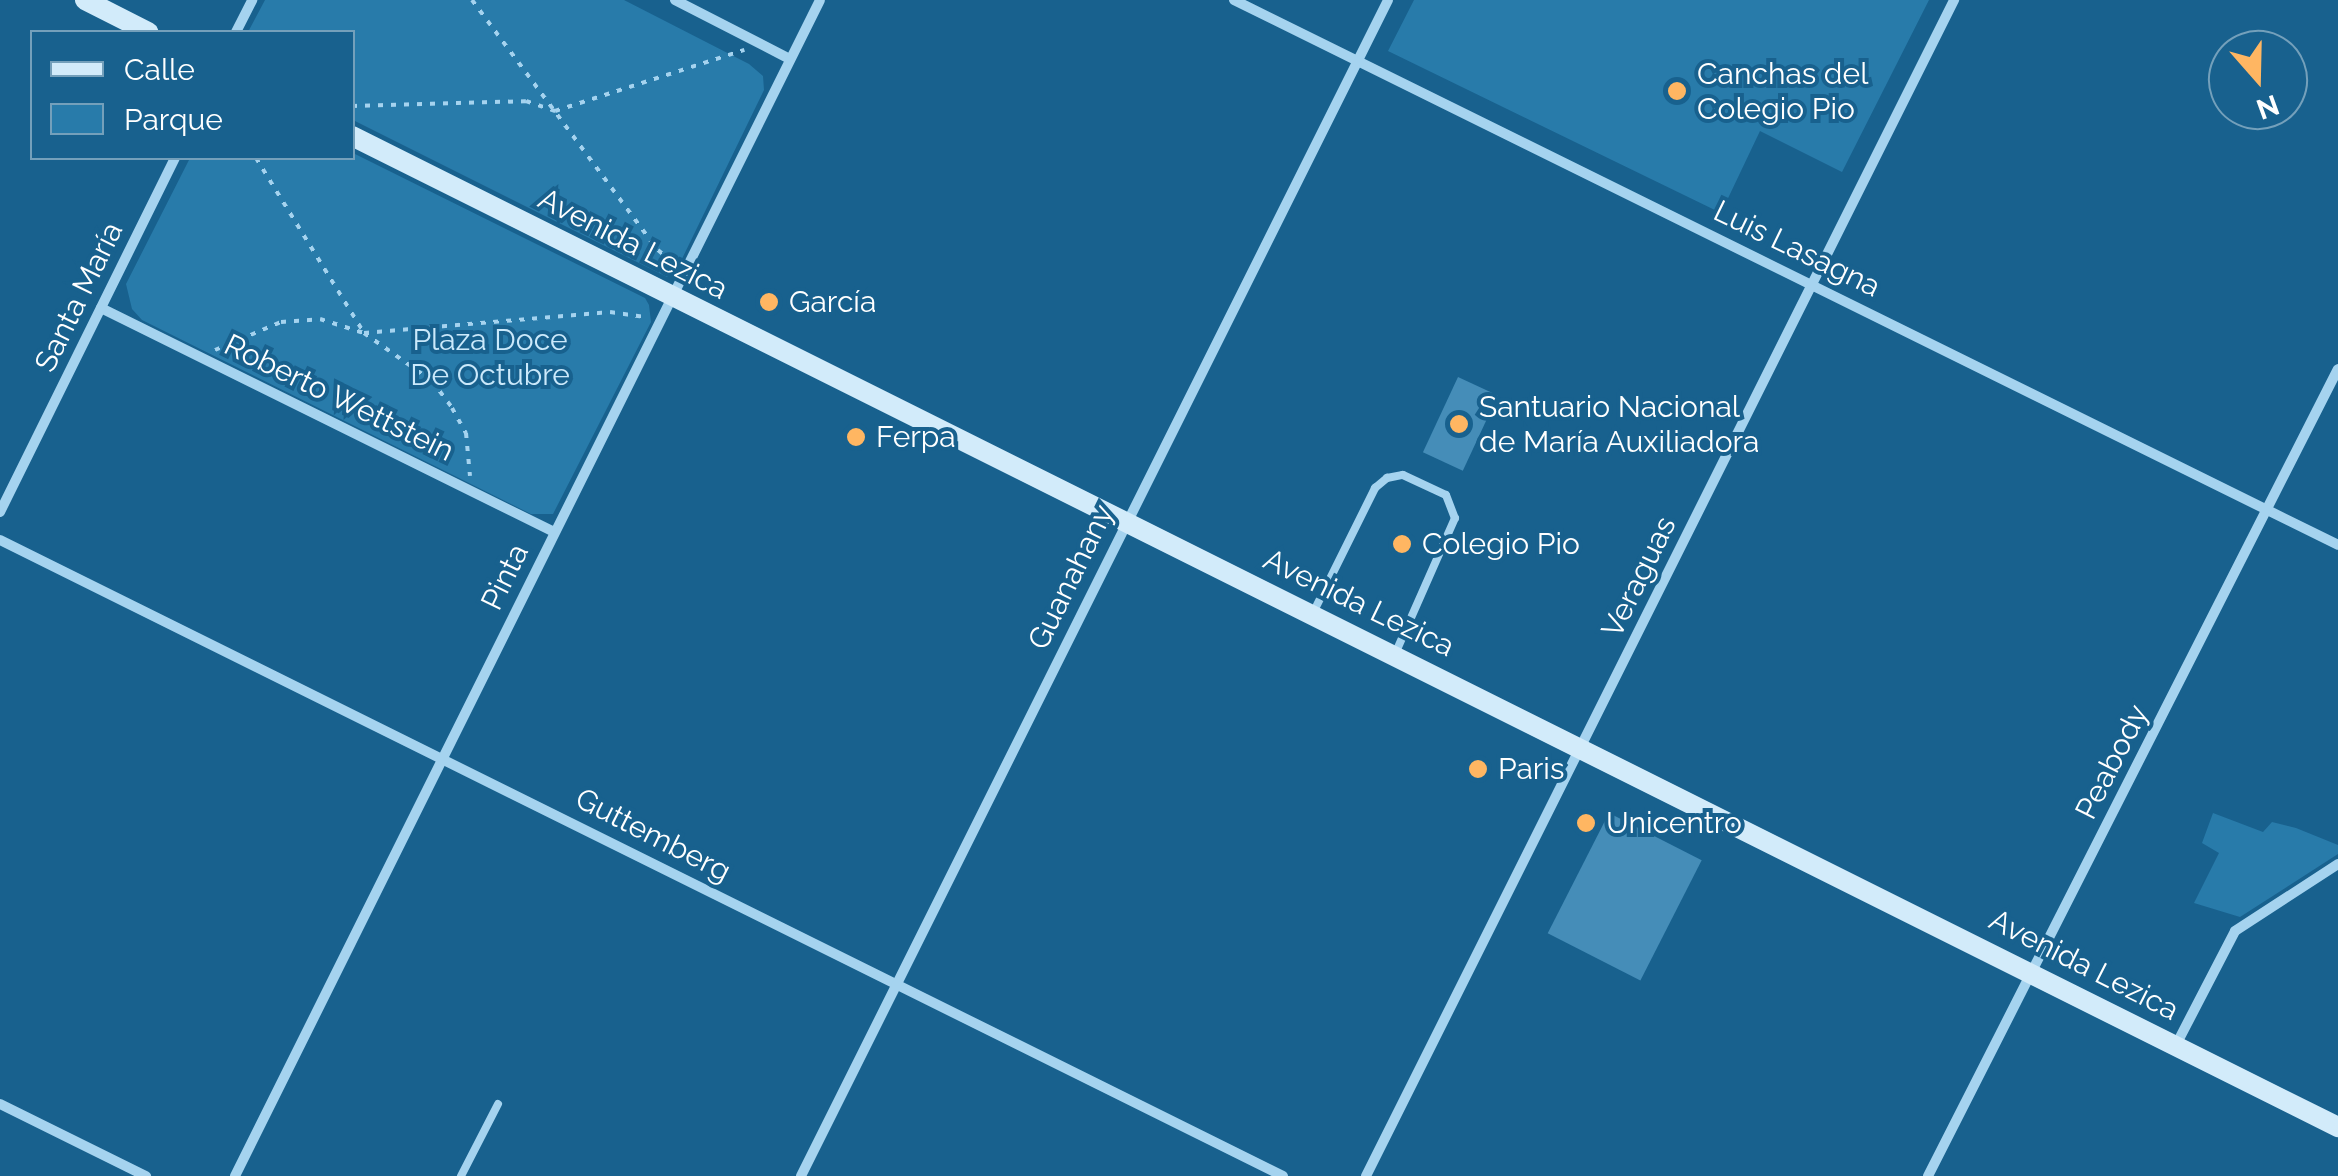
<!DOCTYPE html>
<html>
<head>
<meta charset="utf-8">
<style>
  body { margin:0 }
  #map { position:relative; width:2338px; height:1176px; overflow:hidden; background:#18618e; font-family:Raleway,sans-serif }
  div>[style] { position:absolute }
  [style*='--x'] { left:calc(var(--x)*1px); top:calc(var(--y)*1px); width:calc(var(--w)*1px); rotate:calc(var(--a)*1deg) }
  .green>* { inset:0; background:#287baa }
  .building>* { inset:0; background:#458db8; transform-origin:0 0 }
  .path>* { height:4px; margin-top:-2px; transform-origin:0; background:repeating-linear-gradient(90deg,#a5d3ef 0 5px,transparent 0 13px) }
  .lane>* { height:8px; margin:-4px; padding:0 4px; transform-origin:4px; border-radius:4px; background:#a5d3ef }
  .street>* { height:10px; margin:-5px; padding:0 5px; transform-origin:5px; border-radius:5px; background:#a5d3ef }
  .secondary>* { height:20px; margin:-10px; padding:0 10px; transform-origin:10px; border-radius:10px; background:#d2ebfa }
  .dots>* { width:28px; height:28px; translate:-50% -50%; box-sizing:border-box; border:5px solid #18618e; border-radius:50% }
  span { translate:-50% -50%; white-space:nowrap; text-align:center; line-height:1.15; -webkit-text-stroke:8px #18618e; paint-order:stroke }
  .poi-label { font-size:30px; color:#fff }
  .left { translate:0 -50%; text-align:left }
  .street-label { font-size:30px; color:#fff }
  .park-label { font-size:30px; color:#cbe9fb }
  .legend { position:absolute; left:30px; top:30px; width:325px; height:130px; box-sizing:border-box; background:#18618e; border:2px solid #74a0bb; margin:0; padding:12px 18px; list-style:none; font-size:30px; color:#fff }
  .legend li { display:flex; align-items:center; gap:20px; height:50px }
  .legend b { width:50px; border:2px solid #74a0bb }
  .north { position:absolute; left:2208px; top:30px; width:100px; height:100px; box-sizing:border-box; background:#18618e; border:2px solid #74a0bb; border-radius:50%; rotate:160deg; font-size:28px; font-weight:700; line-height:40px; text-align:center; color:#fff }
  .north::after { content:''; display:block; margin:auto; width:35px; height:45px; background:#ffb662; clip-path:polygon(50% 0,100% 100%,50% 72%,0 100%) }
</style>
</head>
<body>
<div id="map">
  <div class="green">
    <i style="clip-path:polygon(265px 0,624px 0,749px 64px,763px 76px,764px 90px,679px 265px,667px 277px,353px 120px,352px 32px,248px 32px)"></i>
    <i style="clip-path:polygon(1414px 0,1929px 0,1842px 172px,1760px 131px,1721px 213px,1388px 51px)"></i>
    <i style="clip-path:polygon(353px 153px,645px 298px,649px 305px,651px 322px,553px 514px,531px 514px,142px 320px,132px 309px,126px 284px,190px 158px,352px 158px)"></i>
    <i style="clip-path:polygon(2213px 813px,2263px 832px,2272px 822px,2296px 828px,2338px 845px,2338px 854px,2240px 917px,2194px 903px,2219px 853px,2202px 843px)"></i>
  </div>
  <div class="building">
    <i style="left:1458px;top:377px;width:44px;height:83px;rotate:25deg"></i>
    <i style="left:1609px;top:813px;width:104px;height:135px;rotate:27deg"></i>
  </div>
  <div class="path">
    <i style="--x:472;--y:0;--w:312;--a:53.4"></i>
    <i style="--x:658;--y:250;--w:20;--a:41"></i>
    <i style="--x:352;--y:106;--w:174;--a:-1.6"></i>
    <i style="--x:526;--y:101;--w:31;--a:19"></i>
    <i style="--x:555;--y:111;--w:199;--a:-17.9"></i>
    <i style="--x:256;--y:158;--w:206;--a:58.3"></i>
    <i style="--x:364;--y:333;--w:83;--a:35.2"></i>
    <i style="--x:432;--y:381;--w:34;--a:53"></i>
    <i style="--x:452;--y:408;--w:29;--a:61"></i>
    <i style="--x:466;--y:433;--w:43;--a:84.7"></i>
    <i style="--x:215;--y:350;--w:72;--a:-23"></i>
    <i style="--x:281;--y:322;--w:39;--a:-4"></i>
    <i style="--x:320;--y:319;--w:46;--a:17.7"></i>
    <i style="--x:364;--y:333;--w:247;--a:-4.9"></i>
    <i style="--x:610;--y:312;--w:37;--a:8"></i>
  </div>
  <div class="lane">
    <i style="--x:1313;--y:613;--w:140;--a:-63.6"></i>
    <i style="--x:1375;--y:488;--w:16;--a:-40"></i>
    <i style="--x:1387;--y:478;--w:16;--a:-11"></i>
    <i style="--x:1403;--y:475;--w:47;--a:24.9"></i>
    <i style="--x:1446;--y:495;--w:25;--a:69"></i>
    <i style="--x:1455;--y:518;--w:149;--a:113.8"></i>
    <i style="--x:461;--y:1176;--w:81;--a:-62.8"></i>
  </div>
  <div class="street">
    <i style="--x:675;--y:0;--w:129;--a:27.2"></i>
    <i style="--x:1234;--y:0;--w:1231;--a:26.27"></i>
    <i style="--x:236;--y:32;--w:36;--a:-63"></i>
    <i style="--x:101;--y:308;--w:505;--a:26.31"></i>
    <i style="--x:0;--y:512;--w:395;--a:-63.7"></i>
    <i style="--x:0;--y:540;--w:1432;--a:26.37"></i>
    <i style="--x:2176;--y:1045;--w:128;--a:-62.6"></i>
    <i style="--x:2235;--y:931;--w:123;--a:-33"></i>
    <i style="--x:0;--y:1104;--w:163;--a:26.3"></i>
    <i style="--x:235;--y:1176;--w:1313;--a:-63.55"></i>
    <i style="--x:801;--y:1176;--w:1314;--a:-63.47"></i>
    <i style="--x:1366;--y:1176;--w:1315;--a:-63.43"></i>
    <i style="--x:1928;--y:1176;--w:905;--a:-63.07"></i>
  </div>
  <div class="secondary">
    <i style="--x:85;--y:0;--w:71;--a:26.9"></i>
    <i style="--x:352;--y:136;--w:2220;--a:26.52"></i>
  </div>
  <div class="dots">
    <i style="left:1677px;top:91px;background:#ffb662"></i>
    <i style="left:769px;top:302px;background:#ffb662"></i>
    <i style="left:1459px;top:424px;background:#ffb662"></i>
    <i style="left:856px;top:437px;background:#ffb662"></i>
    <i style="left:1402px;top:544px;background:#ffb662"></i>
    <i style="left:1478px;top:769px;background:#ffb662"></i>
    <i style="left:1586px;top:823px;background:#ffb662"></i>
  </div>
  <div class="poi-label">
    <span class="left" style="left:1697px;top:91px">Canchas del<br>Colegio Pio</span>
    <span class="left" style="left:789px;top:302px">García</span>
    <span class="left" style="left:1479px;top:424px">Santuario Nacional<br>de María Auxiliadora</span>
    <span class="left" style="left:876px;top:437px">Ferpa</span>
    <span class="left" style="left:1422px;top:544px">Colegio Pio</span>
    <span class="left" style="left:1498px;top:769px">Paris</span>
    <span class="left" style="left:1606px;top:823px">Unicentro</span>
  </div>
  <div class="street-label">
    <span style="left:633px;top:244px;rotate:27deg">Avenida Lezica</span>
    <span style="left:1797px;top:249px;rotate:26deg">Luis Lasagna</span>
    <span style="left:79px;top:297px;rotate:-64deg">Santa María</span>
    <span style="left:339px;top:398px;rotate:26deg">Roberto Wettstein</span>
    <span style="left:505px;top:577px;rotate:-64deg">Pinta</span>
    <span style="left:1071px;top:577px;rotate:-64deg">Guanahany</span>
    <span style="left:1639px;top:577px;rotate:-64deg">Veraguas</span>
    <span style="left:1359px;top:603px;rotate:26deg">Avenida Lezica</span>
    <span style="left:2112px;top:762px;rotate:-63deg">Peabody</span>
    <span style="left:653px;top:835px;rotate:27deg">Guttemberg</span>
    <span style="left:2084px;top:965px;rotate:27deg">Avenida Lezica</span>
  </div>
  <div class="park-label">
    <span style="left:490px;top:357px">Plaza Doce<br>De Octubre</span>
  </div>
  <ul class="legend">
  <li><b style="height:12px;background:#d2ebfa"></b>Calle</li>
  <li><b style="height:28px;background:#287baa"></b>Parque</li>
  </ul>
  <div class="north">N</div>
</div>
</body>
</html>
